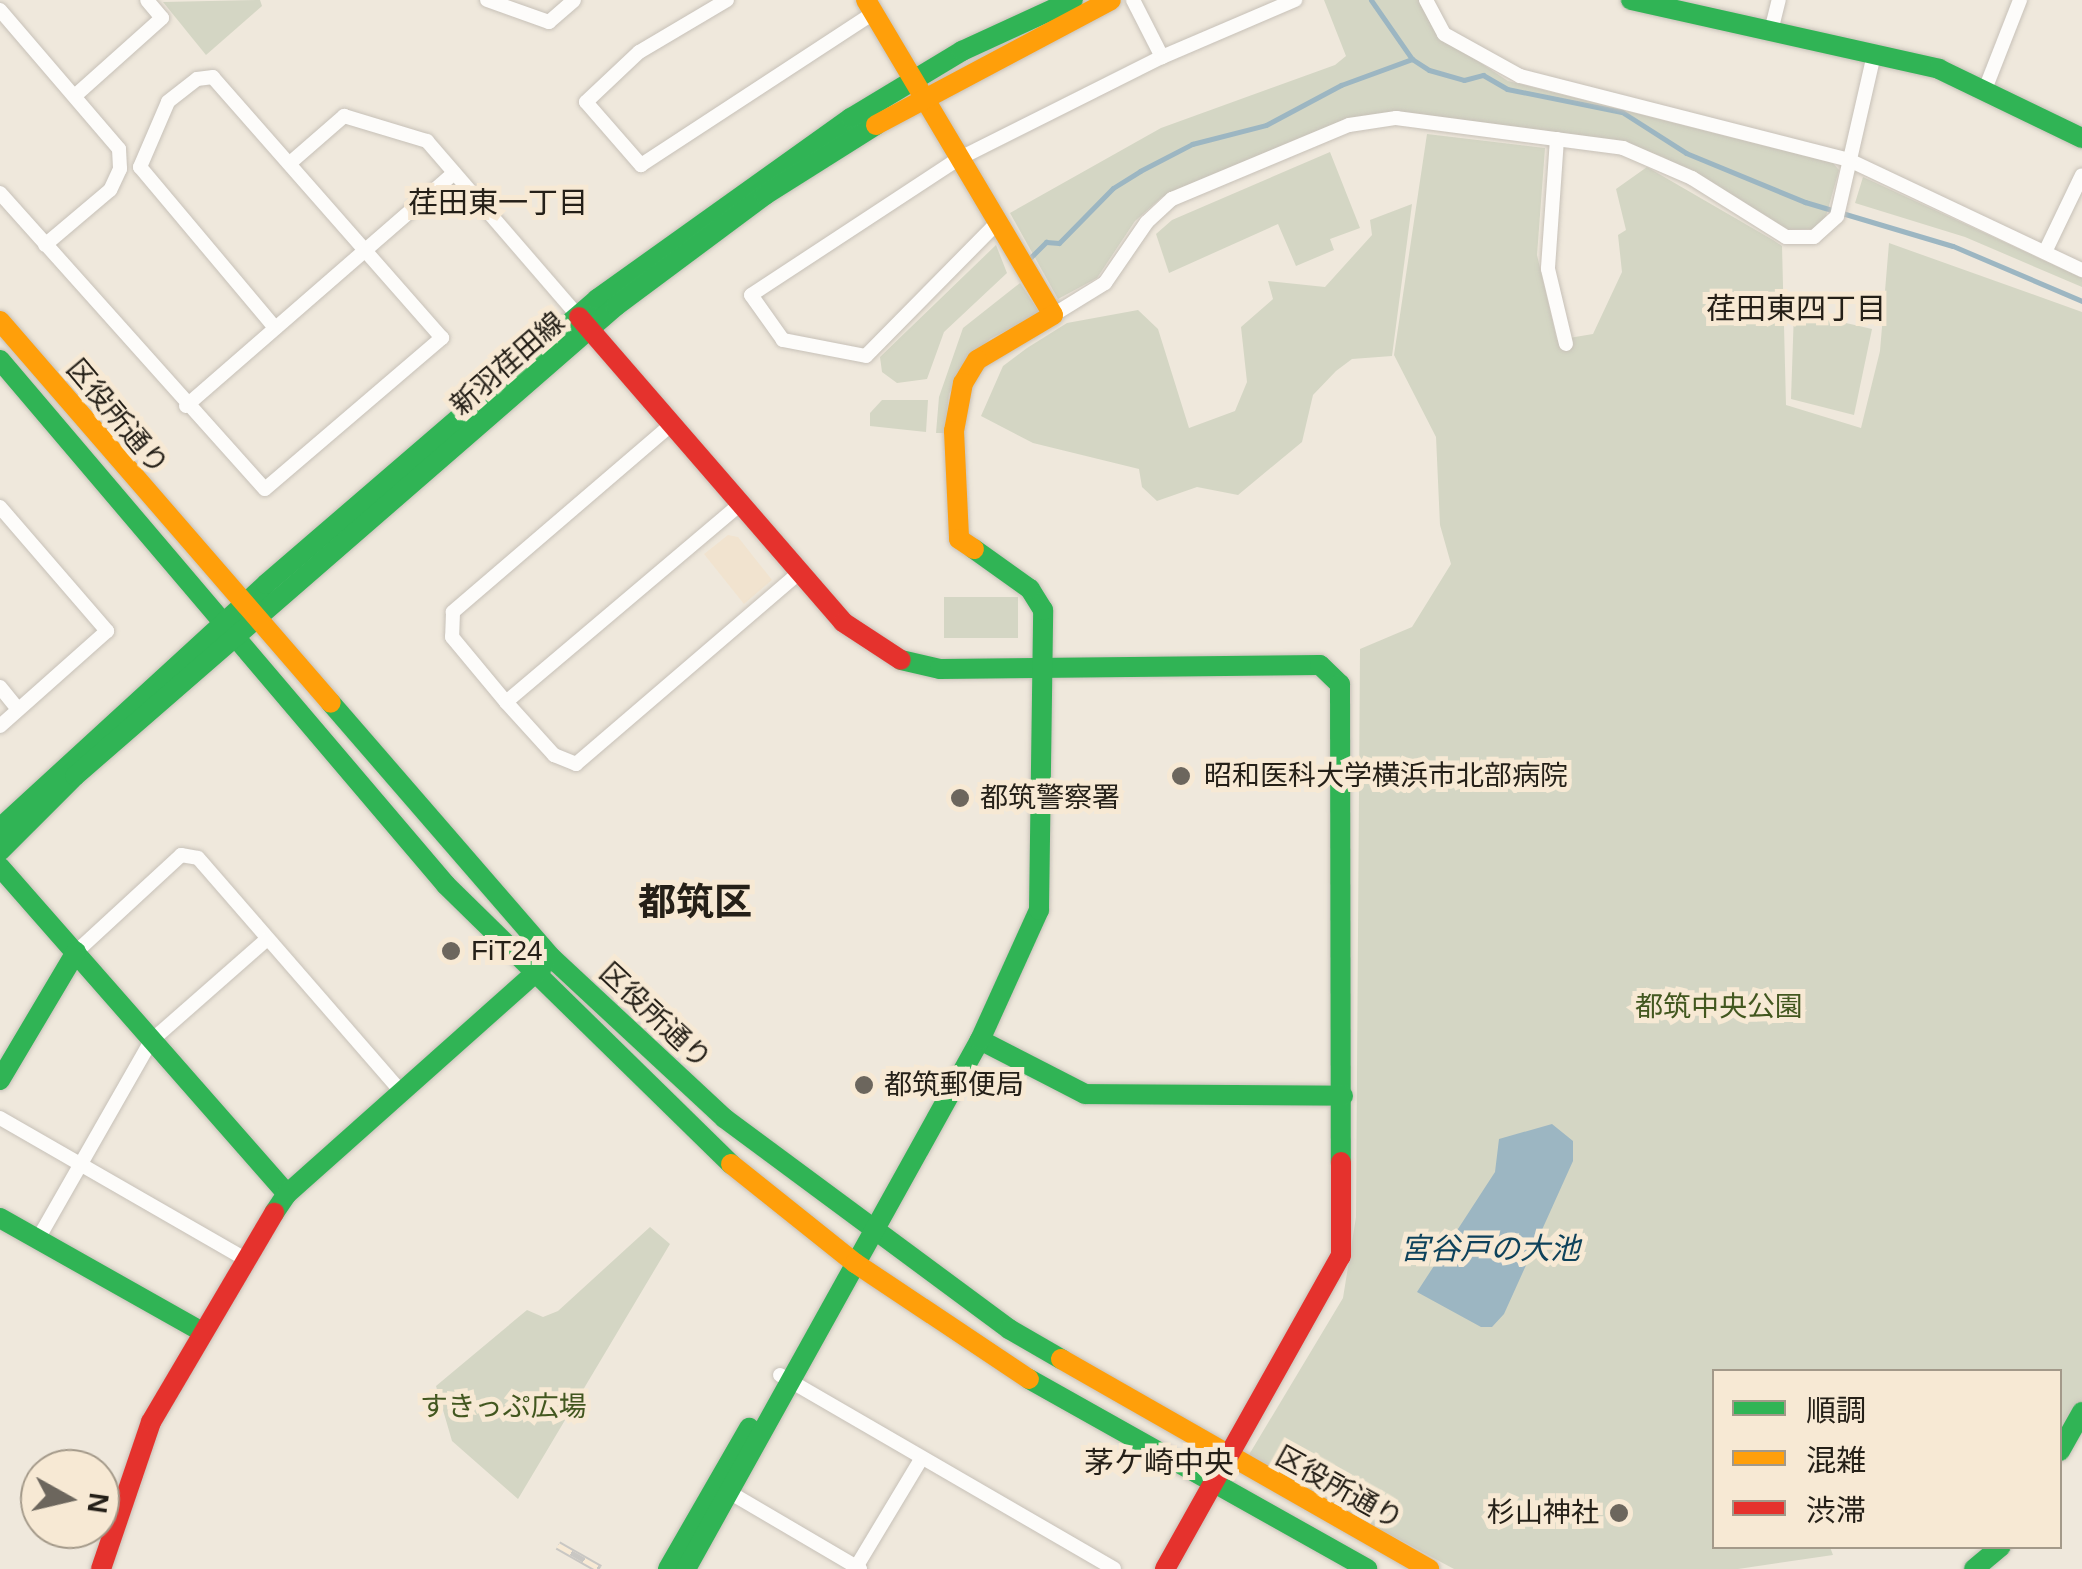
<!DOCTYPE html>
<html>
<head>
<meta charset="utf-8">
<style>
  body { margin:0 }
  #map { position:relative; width:2082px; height:1569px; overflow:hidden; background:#efe8dc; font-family:Helvetica,"Noto Sans JP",sans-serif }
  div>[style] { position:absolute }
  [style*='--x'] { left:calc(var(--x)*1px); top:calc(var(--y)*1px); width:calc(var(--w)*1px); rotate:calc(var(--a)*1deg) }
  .built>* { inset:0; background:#f1e3cf }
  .green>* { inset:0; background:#d4d6c4; transform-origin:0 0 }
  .water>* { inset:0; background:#9cb6c2 }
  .stream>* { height:5px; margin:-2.5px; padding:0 2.5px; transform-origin:2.5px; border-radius:2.5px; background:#9cb6c2 }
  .roads { filter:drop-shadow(0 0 2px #c7c1b8) drop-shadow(0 0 2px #c7c1b8) }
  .street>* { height:14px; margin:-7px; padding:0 7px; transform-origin:7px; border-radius:7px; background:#fdfcfa }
  .fast>* { height:20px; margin:-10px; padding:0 10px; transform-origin:10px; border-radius:10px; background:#30b455 }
  .slow>* { height:20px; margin:-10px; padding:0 10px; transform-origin:10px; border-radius:10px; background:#ff9f0a }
  .jam>* { height:20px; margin:-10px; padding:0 10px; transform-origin:10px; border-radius:10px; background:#e5322d }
  .rail>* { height:9px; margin-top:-4.5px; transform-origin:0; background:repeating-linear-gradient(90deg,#f7e9d4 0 15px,#c9c7c3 0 30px); box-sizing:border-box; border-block:2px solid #c9c7c3 }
  .dots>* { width:28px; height:28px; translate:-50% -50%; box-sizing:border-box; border:5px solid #f7e9d4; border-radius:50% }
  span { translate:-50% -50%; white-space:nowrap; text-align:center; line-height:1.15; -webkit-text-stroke:10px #f7e9d4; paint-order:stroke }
  .street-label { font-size:28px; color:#252018 }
  .poi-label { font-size:28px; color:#252018 }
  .left { translate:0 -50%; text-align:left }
  .right { translate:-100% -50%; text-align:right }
  .park-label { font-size:28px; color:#42571f }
  .neighbourhood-label { font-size:30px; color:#252018 }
  .water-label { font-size:30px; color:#0e425b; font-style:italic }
  .district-label { font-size:38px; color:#252018; font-weight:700 }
  .legend { position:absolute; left:1712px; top:1369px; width:350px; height:180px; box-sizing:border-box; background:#f7e9d4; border:2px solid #a39989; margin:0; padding:12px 18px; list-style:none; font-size:30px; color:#252018 }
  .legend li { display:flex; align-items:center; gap:20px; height:50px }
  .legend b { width:50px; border:2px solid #a39989 }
  .north { position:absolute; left:20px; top:1449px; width:100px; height:100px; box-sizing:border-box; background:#f7e9d4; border:2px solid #a39989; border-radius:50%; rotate:98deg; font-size:28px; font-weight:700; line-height:40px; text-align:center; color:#252018 }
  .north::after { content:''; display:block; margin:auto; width:35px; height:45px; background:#6c665d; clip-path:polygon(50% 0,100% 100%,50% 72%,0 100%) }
</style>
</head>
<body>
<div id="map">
  <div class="built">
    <i style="clip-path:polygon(728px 535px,738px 537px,772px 580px,744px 604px,704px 554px)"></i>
  </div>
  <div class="green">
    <i style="clip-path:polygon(260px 0,262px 6px,206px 55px,163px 2px)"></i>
    <i style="clip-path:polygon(1324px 0,1420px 0,1446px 40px,1508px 81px,1833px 163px,1839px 170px,1826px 216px,1815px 229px,1786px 230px,1663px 157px,1623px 143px,1385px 114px,1340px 124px,1162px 197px,1135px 221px,1097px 278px,1058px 299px,1010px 213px,1161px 128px,1335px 65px,1346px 56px)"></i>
    <i style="clip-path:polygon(1427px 134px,1545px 148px,1537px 255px,1557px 340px,1593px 334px,1622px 272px,1618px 235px,1626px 230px,1616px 189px,1647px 167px,1773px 240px,1782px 246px,1786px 405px,1861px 428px,1880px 351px,1889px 243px,2082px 312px,2082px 1401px,2060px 1438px,2060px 1372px,1714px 1372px,1714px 1546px,1830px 1547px,1833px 1555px,1738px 1569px,1454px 1569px,1247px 1458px,1343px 1298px,1356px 1217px,1360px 649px,1412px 627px,1451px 564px,1440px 525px,1436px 437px,1394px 355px)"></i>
    <i style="clip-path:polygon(1330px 152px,1360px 228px,1330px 239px,1334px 250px,1296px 266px,1278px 224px,1169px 273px,1156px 234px,1172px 220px)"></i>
    <i style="clip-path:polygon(1863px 177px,2082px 278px,2082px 287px,1965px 237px,1855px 203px)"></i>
    <i style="clip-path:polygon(1412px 204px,1392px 356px,1352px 359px,1336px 371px,1313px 395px,1302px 442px,1238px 495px,1197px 487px,1157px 501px,1142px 487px,1139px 469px,1033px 443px,981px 416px,1003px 366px,1027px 348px,1067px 323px,1138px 310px,1158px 329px,1189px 428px,1235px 411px,1247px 382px,1241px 327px,1273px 299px,1268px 281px,1325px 287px,1372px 235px,1370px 220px)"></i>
    <i style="clip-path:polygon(996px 245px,1007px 273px,944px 332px,927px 379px,897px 383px,882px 372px,880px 357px)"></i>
    <i style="clip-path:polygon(1020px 283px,1040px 313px,990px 339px,966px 364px,949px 394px,945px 433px,936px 433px,939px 397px,963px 328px)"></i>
    <i style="clip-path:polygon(1794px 311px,1872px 329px,1854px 415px,1791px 399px)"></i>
    <i style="clip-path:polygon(882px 400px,928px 400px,926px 432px,870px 426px,870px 413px)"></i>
    <i style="left:1018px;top:597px;width:41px;height:74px;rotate:90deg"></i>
    <i style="clip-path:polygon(650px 1227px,670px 1244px,518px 1499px,452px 1441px,436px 1386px,527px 1310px,543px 1317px,558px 1311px)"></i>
  </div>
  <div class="water">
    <i style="clip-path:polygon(1552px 1124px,1573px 1141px,1573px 1161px,1504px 1314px,1492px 1327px,1481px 1327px,1417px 1292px,1495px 1172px,1499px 1139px)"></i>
  </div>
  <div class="stream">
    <i style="--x:1371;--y:0;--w:72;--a:55.2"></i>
    <i style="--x:1412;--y:59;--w:20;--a:33"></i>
    <i style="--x:1429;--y:70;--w:36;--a:16"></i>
    <i style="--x:1464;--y:80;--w:20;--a:-15"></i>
    <i style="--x:1483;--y:75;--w:28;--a:30"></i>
    <i style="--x:1507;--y:89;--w:117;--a:11.3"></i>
    <i style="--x:1622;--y:112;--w:76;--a:32.6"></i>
    <i style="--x:1686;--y:153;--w:129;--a:22.4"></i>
    <i style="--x:1805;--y:202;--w:154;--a:16.6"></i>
    <i style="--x:1953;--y:246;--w:140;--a:23.1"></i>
    <i style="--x:1030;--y:258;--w:23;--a:-45"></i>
    <i style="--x:1046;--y:242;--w:13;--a:4"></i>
    <i style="--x:1059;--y:243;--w:77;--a:-45.5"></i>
    <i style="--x:1113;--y:188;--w:32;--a:-32"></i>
    <i style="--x:1140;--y:171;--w:59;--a:-27.4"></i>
    <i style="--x:1192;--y:144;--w:76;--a:-14.4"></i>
    <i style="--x:1266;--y:125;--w:85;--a:-28.1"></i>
    <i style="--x:1341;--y:85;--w:76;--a:-20.1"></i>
  </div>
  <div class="roads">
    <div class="street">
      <i style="--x:487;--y:0;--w:66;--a:19.5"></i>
      <i style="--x:549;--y:22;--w:33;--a:-41"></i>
      <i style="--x:727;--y:0;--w:102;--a:149.4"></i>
      <i style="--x:639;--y:52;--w:73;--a:136.7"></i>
      <i style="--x:586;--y:102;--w:84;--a:48.9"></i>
      <i style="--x:641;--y:165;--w:277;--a:-33.2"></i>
      <i style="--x:1133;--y:0;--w:64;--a:63"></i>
      <i style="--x:1426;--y:0;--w:38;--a:62"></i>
      <i style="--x:1444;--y:34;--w:87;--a:28.9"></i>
      <i style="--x:1520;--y:76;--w:340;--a:14.3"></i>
      <i style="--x:1849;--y:160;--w:258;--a:25.3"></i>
      <i style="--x:0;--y:10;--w:183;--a:49.4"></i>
      <i style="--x:119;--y:149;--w:20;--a:87"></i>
      <i style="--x:120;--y:169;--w:23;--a:115"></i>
      <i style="--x:110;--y:190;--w:85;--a:139.8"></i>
      <i style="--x:1771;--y:31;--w:32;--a:-76"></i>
      <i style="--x:1984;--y:92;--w:99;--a:-68.6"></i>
      <i style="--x:77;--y:94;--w:114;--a:-41.8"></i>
      <i style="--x:162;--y:18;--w:23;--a:-130"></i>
      <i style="--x:1557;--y:139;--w:130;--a:94"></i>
      <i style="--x:1548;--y:269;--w:77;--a:76.5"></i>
      <i style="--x:290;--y:163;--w:72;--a:-41"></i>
      <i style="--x:344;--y:116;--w:87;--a:16.8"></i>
      <i style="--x:427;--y:141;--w:233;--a:49.2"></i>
      <i style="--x:0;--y:193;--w:397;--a:48.2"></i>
      <i style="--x:265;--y:489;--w:233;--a:-40.5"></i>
      <i style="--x:442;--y:338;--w:347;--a:-131.3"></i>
      <i style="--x:213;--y:77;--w:16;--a:173"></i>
      <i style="--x:197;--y:79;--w:37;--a:142"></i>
      <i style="--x:168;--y:102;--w:71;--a:113.3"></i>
      <i style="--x:140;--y:167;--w:210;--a:50"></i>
      <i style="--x:996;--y:224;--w:185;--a:134.6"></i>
      <i style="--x:866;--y:356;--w:85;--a:-169.1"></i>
      <i style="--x:783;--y:340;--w:55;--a:-125.4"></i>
      <i style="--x:751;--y:295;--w:248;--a:-33.3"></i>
      <i style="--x:958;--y:159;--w:228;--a:-26.6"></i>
      <i style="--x:1162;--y:57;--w:145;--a:-23.2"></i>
      <i style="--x:2045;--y:252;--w:85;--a:-64.3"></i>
      <i style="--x:1053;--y:315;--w:61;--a:-31.6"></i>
      <i style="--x:1105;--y:283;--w:74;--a:-55.5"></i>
      <i style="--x:1147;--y:222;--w:34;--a:-43"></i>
      <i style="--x:1172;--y:199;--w:192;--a:-22.7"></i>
      <i style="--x:1349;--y:125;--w:48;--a:-8.5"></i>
      <i style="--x:1396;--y:118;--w:229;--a:7.5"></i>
      <i style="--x:1623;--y:148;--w:75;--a:23.5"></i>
      <i style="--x:1692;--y:178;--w:111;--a:32.1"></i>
      <i style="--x:1786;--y:237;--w:28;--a:0"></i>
      <i style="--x:1814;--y:237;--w:31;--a:-42"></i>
      <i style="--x:1837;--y:216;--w:166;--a:-77.1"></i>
      <i style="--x:186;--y:406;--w:355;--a:-41"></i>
      <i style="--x:672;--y:424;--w:289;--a:139.4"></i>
      <i style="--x:453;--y:612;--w:25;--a:92"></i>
      <i style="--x:452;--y:637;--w:85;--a:50.3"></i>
      <i style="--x:506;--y:702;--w:72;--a:47.8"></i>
      <i style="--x:554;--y:755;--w:24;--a:22"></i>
      <i style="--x:576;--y:764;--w:295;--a:-40.6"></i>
      <i style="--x:0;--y:507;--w:164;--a:49.2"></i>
      <i style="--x:107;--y:631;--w:143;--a:138.4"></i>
      <i style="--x:0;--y:687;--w:28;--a:51"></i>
      <i style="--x:506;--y:702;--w:307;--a:-40.2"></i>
      <i style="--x:76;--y:952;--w:143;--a:-42.7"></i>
      <i style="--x:181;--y:855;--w:17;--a:10"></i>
      <i style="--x:198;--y:858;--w:311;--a:49"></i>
      <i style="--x:0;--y:1118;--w:280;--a:29.9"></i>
      <i style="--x:38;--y:1239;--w:228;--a:-60.3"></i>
      <i style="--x:151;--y:1041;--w:154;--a:-41.3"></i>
      <i style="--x:780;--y:1375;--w:386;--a:30.1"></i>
      <i style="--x:729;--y:1492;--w:152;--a:30.4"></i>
      <i style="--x:855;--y:1569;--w:128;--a:-59"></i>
    </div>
    <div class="fast">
      <i style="--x:1631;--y:0;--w:316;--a:12.6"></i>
      <i style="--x:1939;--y:69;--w:159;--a:25.8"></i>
      <i style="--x:0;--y:360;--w:689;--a:49.65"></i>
      <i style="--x:446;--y:885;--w:399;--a:44.4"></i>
      <i style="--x:901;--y:660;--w:40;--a:13"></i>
      <i style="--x:940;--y:669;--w:380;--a:-0.6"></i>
      <i style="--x:1320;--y:665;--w:28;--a:44"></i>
      <i style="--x:1340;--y:684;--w:478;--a:89.9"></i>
      <i style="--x:331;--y:703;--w:337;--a:49.1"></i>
      <i style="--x:552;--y:958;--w:235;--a:42.9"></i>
      <i style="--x:724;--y:1118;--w:355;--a:36.5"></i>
      <i style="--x:1009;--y:1329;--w:60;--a:30"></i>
      <i style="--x:0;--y:828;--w:361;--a:-42.5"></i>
      <i style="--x:266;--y:584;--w:437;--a:-40.7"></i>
      <i style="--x:597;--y:299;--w:312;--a:-35.5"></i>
      <i style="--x:851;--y:118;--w:130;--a:-31.1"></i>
      <i style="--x:962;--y:51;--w:122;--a:-24.7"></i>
      <i style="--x:0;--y:851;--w:106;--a:-45"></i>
      <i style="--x:75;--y:776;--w:717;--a:-40.98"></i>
      <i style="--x:616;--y:306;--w:186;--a:-36.7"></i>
      <i style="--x:765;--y:195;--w:131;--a:-32.2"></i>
      <i style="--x:0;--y:867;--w:435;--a:48.7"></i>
      <i style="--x:980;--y:1040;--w:118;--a:27.2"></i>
      <i style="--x:1085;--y:1094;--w:258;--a:0.4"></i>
      <i style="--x:0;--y:1080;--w:149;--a:-59.3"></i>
      <i style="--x:274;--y:1213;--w:23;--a:-56"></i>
      <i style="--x:287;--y:1194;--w:343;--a:-41.7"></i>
      <i style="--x:0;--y:1218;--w:232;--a:29.4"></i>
      <i style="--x:1029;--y:1379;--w:388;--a:29.3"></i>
      <i style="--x:2060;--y:1451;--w:45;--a:-60.6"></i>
      <i style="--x:668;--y:1569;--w:163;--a:-60.1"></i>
      <i style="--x:686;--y:1569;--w:605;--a:-60.94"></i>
      <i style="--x:980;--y:1040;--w:143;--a:-65.6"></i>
      <i style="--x:1039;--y:910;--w:300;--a:-89.2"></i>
      <i style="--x:1043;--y:610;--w:25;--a:-122"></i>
      <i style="--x:1030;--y:589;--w:69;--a:-144.5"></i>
      <i style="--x:1974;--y:1569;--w:35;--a:-40"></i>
    </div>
    <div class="slow">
      <i style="--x:866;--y:0;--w:366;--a:59.3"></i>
      <i style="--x:1053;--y:315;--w:88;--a:149.4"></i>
      <i style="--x:977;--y:360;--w:27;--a:121"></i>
      <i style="--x:963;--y:383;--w:49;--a:100.6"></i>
      <i style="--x:954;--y:431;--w:108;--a:87.3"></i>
      <i style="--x:959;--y:539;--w:18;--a:34"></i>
      <i style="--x:876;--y:125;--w:266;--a:-28"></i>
      <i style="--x:0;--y:321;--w:505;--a:49.09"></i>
      <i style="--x:731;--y:1164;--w:159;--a:38.6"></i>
      <i style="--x:855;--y:1263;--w:209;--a:33.7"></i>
      <i style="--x:1061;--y:1359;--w:424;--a:29.7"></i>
    </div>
    <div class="jam">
      <i style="--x:579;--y:317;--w:403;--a:49.1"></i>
      <i style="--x:843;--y:622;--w:69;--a:33.2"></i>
      <i style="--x:101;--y:1569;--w:155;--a:-71.2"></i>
      <i style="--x:151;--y:1422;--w:243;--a:-59.5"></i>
      <i style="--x:1165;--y:1569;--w:359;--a:-60.7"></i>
      <i style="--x:1341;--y:1256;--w:94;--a:-90"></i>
    </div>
  </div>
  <div class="rail">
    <i style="--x:558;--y:1545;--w:48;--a:29.7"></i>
  </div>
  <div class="dots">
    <i style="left:1181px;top:776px;background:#6c665d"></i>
    <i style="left:960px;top:798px;background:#6c665d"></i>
    <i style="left:451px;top:951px;background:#6c665d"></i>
    <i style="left:864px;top:1085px;background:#6c665d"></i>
    <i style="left:1619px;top:1513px;background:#6c665d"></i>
  </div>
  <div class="street-label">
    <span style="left:508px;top:364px;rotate:-41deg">新羽荏田線</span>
    <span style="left:117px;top:417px;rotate:50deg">区役所通り</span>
    <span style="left:655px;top:1016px;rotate:43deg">区役所通り</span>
    <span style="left:1339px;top:1488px;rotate:29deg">区役所通り</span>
  </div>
  <div class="poi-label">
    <span class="left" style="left:1204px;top:776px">昭和医科大学横浜市北部病院</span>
    <span class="left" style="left:980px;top:798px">都筑警察署</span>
    <span class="left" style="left:471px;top:951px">FiT24</span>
    <span class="left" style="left:884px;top:1085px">都筑郵便局</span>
    <span class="right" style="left:1599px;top:1513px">杉山神社</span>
  </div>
  <div class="park-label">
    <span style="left:1719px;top:1007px">都筑中央公園</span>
    <span style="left:503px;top:1407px">すきっぷ広場</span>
  </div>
  <div class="neighbourhood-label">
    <span style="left:498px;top:203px">荏田東一丁目</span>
    <span style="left:1796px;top:309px">荏田東四丁目</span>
    <span style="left:1159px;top:1463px">茅ケ崎中央</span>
  </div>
  <div class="water-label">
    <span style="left:1490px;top:1249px">宮谷戸の大池</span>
  </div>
  <div class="district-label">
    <span style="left:695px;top:903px">都筑区</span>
  </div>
  <ul class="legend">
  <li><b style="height:12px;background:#30b455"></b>順調</li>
  <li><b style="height:12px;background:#ff9f0a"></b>混雑</li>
  <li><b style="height:12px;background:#e5322d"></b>渋滞</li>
  </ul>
  <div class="north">N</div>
</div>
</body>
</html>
